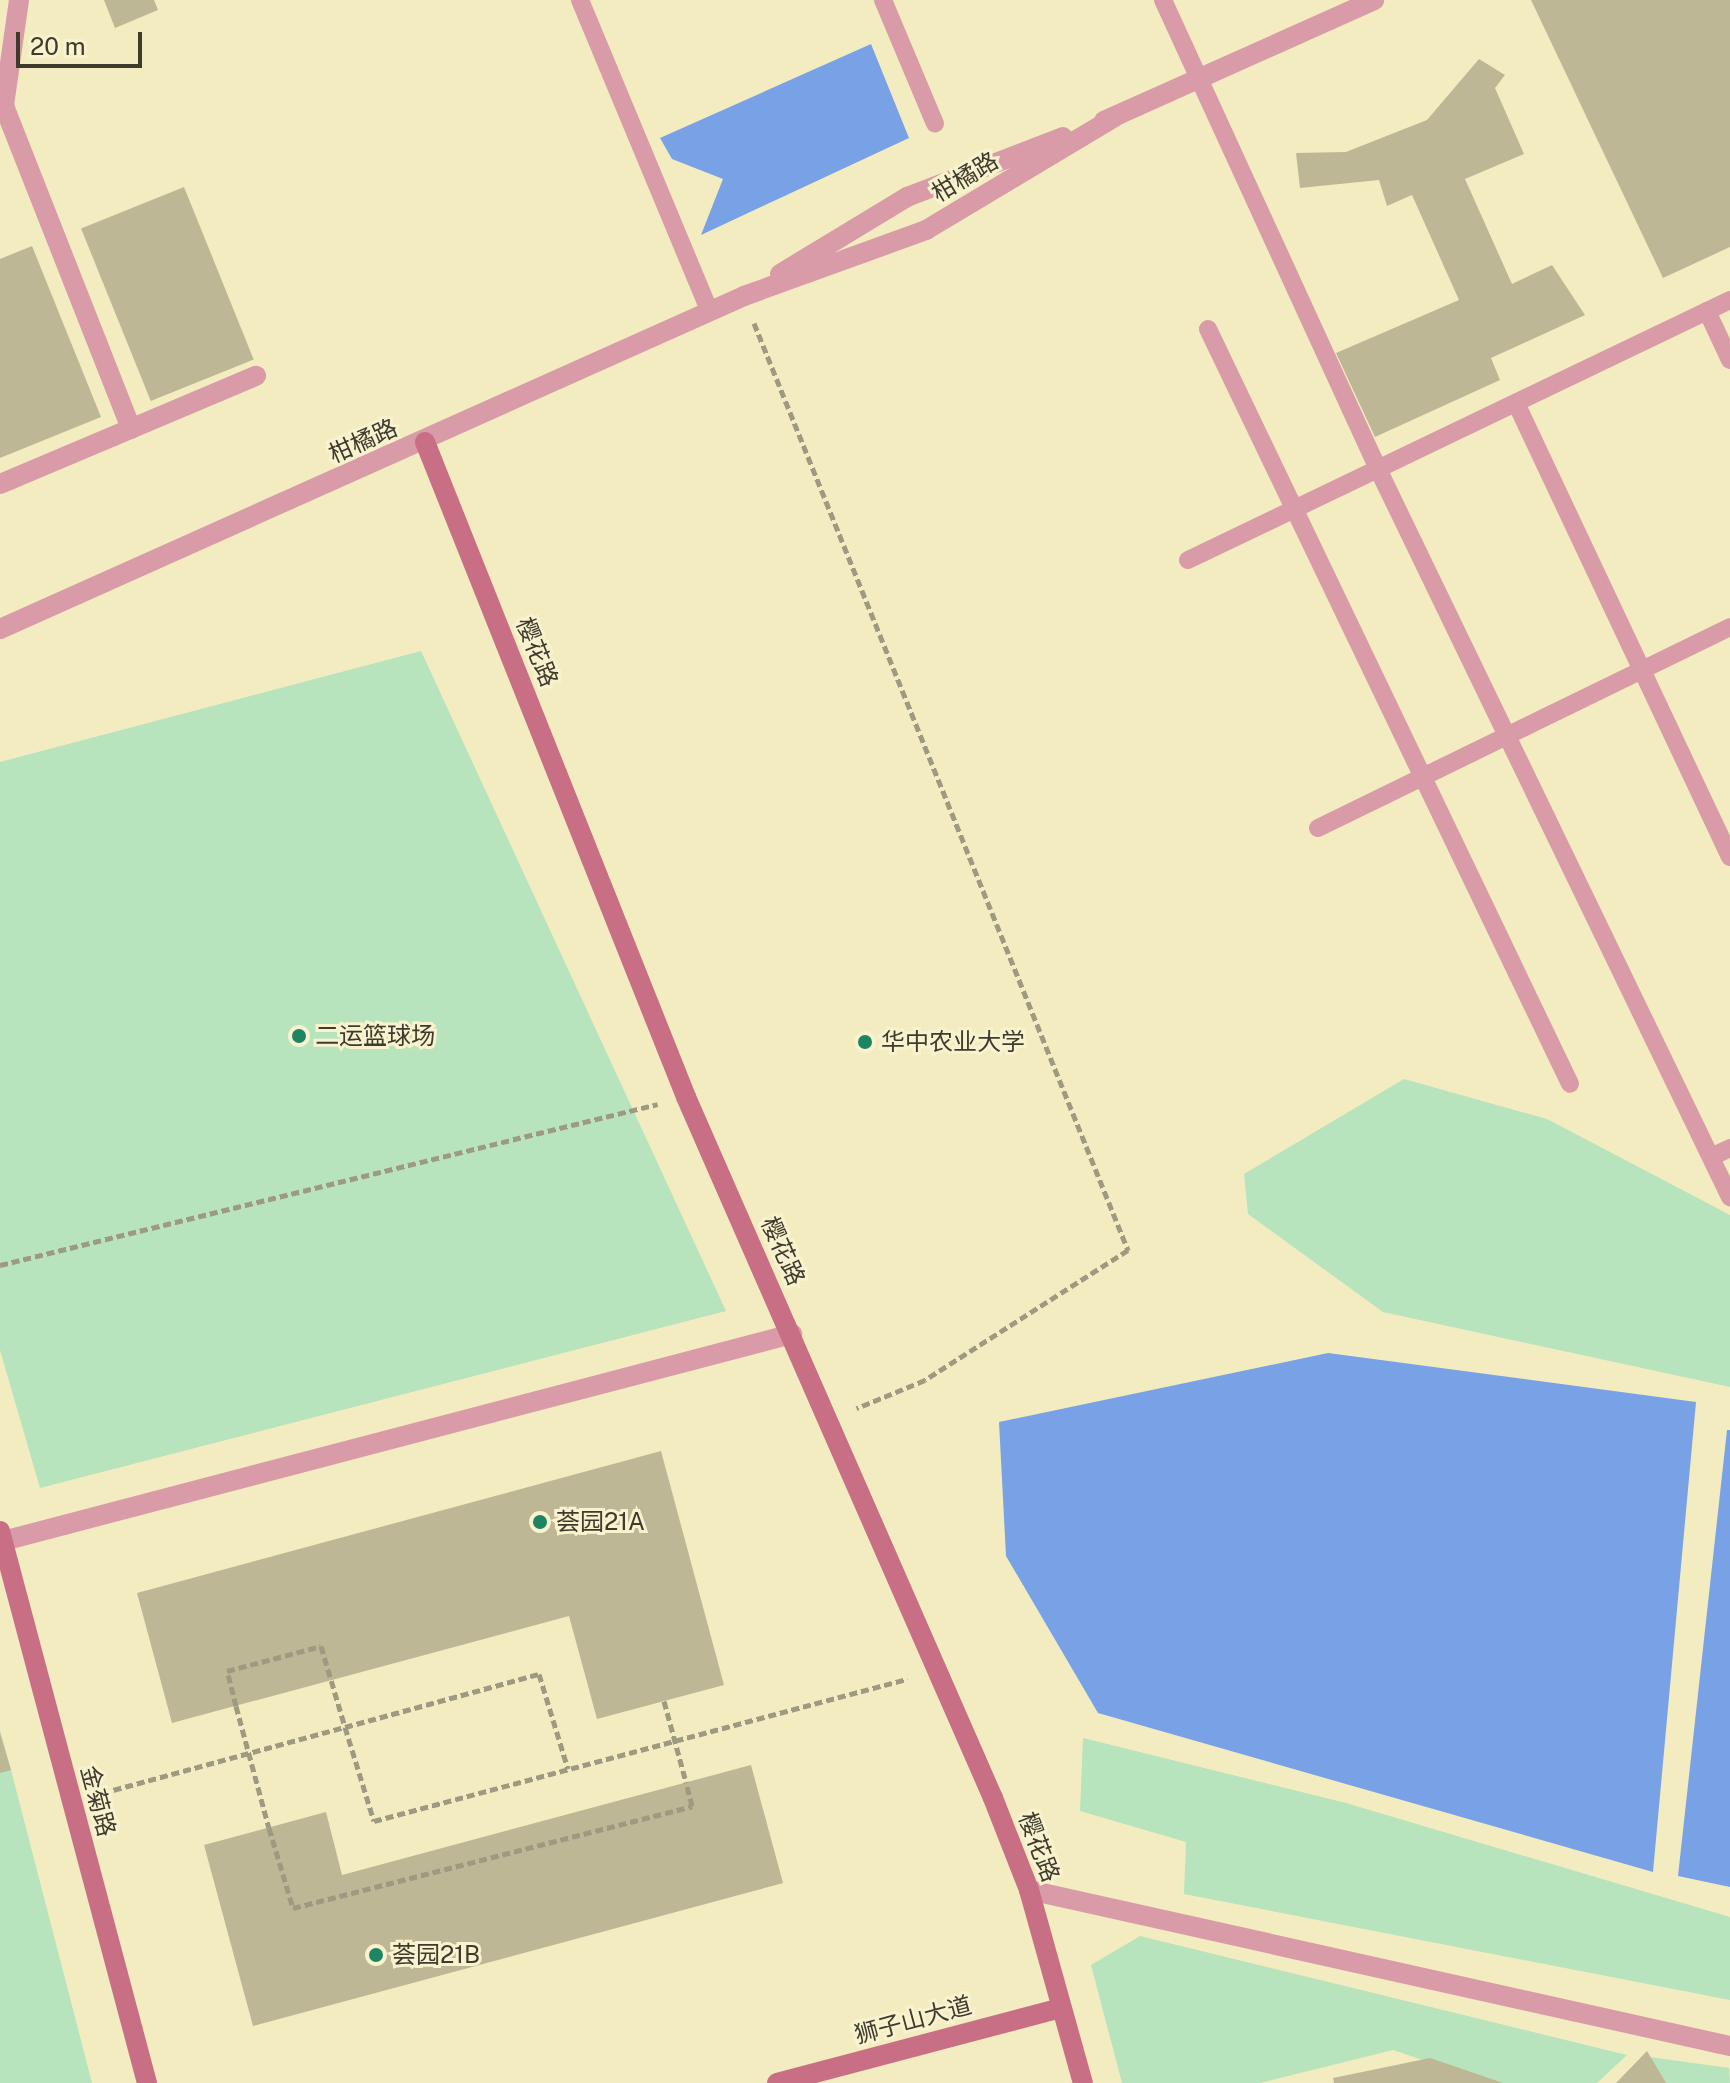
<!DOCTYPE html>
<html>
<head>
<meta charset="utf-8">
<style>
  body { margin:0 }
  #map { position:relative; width:1730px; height:2083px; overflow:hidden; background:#f8f2cf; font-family:"Public Sans","Noto Sans SC",sans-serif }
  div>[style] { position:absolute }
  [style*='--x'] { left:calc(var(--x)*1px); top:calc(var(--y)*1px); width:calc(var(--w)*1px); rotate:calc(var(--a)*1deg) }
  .built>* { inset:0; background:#f3ecc0; transform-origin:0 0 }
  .green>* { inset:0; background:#b7e3bd }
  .water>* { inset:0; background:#79a1e6 }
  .building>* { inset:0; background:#bdb796; transform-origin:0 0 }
  .path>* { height:5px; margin-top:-2.5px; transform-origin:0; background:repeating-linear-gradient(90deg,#9e9a81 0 8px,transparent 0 12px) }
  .lane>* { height:18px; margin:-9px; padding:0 9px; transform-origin:9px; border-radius:9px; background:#d99ba8 }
  .street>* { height:20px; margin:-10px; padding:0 10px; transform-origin:10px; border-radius:10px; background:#d99ba8 }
  .secondary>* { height:20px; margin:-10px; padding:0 10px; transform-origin:10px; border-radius:10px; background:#c96f85 }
  .path-bridge>* { height:5px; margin-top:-2.5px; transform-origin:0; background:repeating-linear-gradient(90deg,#9e9a81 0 8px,transparent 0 12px) }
  .dots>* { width:22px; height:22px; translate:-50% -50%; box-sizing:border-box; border:4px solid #f8f2cf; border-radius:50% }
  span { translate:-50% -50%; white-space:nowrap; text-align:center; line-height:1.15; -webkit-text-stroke:6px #f8f2cf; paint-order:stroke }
  .street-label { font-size:24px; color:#3e3b2d }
  .poi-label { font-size:24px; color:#3e3b2d }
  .left { translate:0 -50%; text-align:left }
  .scale { position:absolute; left:16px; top:32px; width:126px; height:36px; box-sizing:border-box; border:4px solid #3e3b2d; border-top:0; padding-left:10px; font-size:24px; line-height:28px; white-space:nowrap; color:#3e3b2d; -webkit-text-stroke:6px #f8f2cf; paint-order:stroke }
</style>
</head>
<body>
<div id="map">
  <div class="built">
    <i style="left:0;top:0;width:1730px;height:2083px"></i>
  </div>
  <div class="green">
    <i style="clip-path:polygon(421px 651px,726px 1311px,40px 1488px,0 1350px,0 762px)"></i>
    <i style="clip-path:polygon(1404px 1079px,1547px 1119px,1730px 1215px,1730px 1387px,1383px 1312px,1248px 1214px,1244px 1174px)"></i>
    <i style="clip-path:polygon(0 1730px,11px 1770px,92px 2083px,0 2083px)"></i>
    <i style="clip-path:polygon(1083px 1738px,1346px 1803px,1730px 1917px,1730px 2000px,1184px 1894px,1186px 1842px,1080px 1811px)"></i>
    <i style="clip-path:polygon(1140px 1936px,1627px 2055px,1597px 2083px,1491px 2083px,1393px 2050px,1260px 2083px,1122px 2083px,1091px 1965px)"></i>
    <i style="clip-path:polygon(1650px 2057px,1729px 2068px,1730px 2083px,1665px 2083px)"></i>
  </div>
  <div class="water">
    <i style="clip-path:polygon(871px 44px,909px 138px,701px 235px,723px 179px,672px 159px,660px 138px)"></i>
    <i style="clip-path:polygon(1328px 1353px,1696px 1402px,1653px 1872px,1098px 1713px,1006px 1556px,999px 1422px)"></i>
    <i style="clip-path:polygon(1727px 1430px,1730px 1430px,1730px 1887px,1678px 1876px)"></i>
  </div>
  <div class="building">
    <i style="clip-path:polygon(104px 0,154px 0,158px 10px,115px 28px)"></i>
    <i style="clip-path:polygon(1531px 0,1730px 0,1730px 247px,1663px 278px)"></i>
    <i style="clip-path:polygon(1479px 59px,1505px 75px,1495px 88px,1524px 154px,1465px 179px,1512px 284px,1552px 265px,1585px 315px,1491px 358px,1500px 380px,1375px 437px,1336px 353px,1459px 300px,1412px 195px,1387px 206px,1379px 180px,1300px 188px,1296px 153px,1346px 152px,1427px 120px)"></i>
    <i style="left:184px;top:187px;width:186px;height:111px;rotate:68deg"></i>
    <i style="clip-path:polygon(32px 246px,101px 417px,0 458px,0 259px)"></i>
    <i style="clip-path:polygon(661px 1451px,724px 1685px,597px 1719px,569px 1616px,172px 1723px,137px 1593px)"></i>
    <i style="clip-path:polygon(0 1733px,11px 1770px,0 1773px)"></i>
    <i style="clip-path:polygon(751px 1765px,783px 1883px,253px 2026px,204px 1845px,326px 1812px,342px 1875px)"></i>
    <i style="clip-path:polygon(1647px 2051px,1666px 2083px,1616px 2083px)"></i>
    <i style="clip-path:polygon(1430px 2058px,1503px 2083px,1334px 2083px,1333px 2078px)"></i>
  </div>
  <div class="path">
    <i style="--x:754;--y:323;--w:1000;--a:68.03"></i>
    <i style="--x:1128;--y:1250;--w:241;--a:147.4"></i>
    <i style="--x:925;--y:1380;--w:74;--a:157.6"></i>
    <i style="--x:0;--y:1265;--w:677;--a:-13.75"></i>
    <i style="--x:236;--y:1706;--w:36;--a:-104"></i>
    <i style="--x:227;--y:1671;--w:97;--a:-14.9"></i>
    <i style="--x:321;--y:1646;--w:84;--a:73.5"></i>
    <i style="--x:345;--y:1727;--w:201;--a:-15.3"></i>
    <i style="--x:539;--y:1674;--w:99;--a:73"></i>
    <i style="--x:102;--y:1793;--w:252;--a:-15.2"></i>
    <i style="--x:345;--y:1727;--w:98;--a:72.9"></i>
    <i style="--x:374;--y:1821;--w:552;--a:-14.92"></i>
    <i style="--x:269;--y:1828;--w:84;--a:73.3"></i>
    <i style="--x:293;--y:1908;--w:412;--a:-14.3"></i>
    <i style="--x:692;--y:1806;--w:25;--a:-104"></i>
  </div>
  <div class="lane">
    <i style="--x:580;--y:0;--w:338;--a:67.4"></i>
    <i style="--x:883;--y:0;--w:134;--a:67.2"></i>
    <i style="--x:1163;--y:0;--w:516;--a:65.37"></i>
    <i style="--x:1378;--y:469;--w:809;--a:64.2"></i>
    <i style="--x:1707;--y:311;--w:54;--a:64.9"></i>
    <i style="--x:1208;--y:329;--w:837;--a:64.38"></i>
    <i style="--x:1516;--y:403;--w:502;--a:64.76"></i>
    <i style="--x:1188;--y:560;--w:601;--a:-25.63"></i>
    <i style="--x:1318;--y:828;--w:458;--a:-26"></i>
    <i style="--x:1711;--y:1157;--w:21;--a:-25"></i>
  </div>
  <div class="street">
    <i style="--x:19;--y:0;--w:107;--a:98.1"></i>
    <i style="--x:4;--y:106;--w:347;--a:68.5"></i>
    <i style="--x:1104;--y:121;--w:296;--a:-24.1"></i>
    <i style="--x:780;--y:274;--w:149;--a:-31.2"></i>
    <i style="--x:907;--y:197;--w:167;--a:-21"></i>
    <i style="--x:0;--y:484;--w:278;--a:-22.9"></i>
    <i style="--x:0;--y:629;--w:815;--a:-24.11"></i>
    <i style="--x:744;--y:296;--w:194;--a:-19.9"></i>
    <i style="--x:926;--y:230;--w:220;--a:-30.9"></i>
    <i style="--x:3;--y:1541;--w:816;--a:-14.7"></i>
    <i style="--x:1029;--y:1890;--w:718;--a:12.55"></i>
  </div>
  <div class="secondary">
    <i style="--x:425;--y:442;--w:705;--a:68.27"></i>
    <i style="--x:686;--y:1097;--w:765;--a:66.35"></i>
    <i style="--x:993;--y:1798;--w:99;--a:68.6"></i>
    <i style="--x:1029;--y:1890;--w:200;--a:74.4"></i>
    <i style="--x:0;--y:1531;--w:571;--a:75.09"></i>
    <i style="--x:777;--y:2083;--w:294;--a:-14.8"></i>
  </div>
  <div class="path-bridge">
    <i style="--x:664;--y:1701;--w:84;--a:74.8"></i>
    <i style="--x:236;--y:1706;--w:126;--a:74.9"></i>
  </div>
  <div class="dots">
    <i style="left:299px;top:1036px;background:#1d8561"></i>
    <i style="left:865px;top:1042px;background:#1d8561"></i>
    <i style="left:540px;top:1522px;background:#1d8561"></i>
    <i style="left:376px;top:1955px;background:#1d8561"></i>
  </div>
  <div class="street-label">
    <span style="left:965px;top:177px;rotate:-31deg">柑橘路</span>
    <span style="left:363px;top:441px;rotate:-24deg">柑橘路</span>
    <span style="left:537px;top:652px;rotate:68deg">樱花路</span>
    <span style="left:783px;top:1251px;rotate:66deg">樱花路</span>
    <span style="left:98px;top:1801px;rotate:75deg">金菊路</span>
    <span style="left:1039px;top:1847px;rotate:69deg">樱花路</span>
    <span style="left:913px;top:2020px;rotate:-15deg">狮子山大道</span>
  </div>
  <div class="poi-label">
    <span class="left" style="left:315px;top:1036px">二运篮球场</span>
    <span class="left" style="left:881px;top:1042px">华中农业大学</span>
    <span class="left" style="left:556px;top:1522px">荟园21A</span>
    <span class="left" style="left:392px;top:1955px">荟园21B</span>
  </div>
  <div class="scale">20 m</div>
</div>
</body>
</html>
